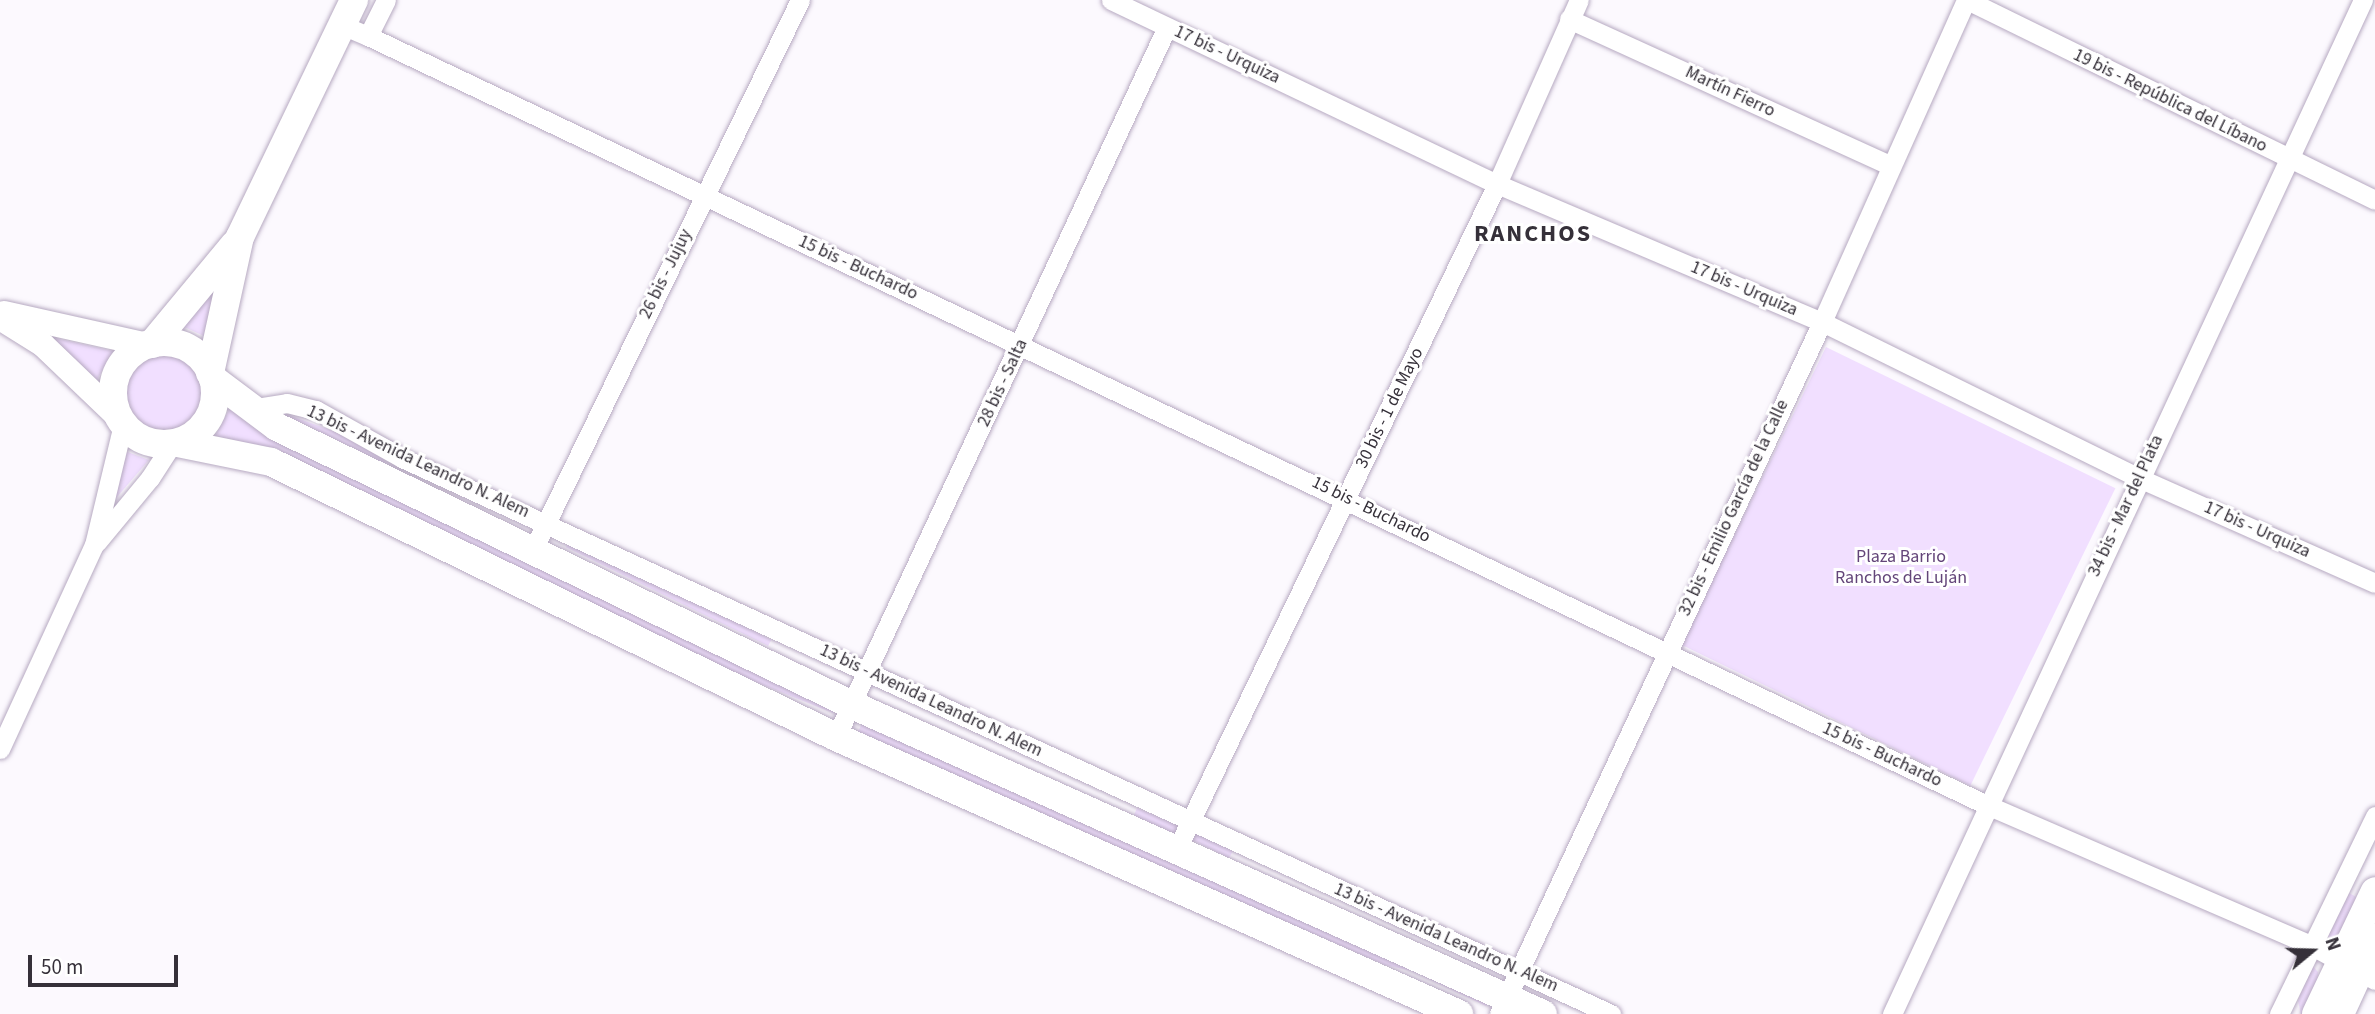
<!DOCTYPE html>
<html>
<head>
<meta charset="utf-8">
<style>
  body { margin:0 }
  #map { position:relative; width:2375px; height:1014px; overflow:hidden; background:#fcf9fe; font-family:"Source Sans 3",sans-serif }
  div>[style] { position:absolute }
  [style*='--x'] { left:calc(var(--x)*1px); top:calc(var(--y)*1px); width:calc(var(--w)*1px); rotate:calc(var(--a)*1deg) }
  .green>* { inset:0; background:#f1dfff; transform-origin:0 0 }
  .round { border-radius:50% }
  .roads { filter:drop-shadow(0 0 2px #b6a9c1) drop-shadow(0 0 2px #b6a9c1) }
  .minor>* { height:19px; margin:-9.5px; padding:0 9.5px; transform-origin:9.5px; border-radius:9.5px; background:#fff }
  .tertiary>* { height:24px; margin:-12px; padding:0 12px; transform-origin:12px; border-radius:12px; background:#fff }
  .secondary>* { height:28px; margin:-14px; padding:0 14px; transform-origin:14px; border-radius:14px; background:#fff }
  .secondary>.ring { margin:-14px; padding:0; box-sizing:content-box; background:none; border:28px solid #fff; border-radius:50% }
  span { translate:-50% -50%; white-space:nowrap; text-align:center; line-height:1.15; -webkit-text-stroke:6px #fff; paint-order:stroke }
  .street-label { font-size:18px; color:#353039 }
  .park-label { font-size:18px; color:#634579 }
  .district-label { font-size:24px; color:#353039; font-weight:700; letter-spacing:2px }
  .north { position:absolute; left:2277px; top:916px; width:70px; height:70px; -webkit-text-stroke:5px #fff; paint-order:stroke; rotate:71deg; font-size:19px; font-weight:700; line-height:28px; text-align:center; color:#353039 }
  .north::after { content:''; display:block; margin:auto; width:24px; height:32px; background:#353039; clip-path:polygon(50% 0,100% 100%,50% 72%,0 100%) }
  .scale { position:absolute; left:28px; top:955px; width:150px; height:32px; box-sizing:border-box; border:4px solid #353039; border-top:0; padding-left:9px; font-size:21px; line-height:24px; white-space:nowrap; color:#353039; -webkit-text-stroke:5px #fff; paint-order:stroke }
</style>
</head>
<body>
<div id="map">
  <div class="green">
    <i style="clip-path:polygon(221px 274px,206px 337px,178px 324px)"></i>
    <i style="clip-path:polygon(46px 336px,113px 351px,97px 380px)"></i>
    <i style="left:1826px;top:347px;width:322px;height:331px;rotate:26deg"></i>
    <i class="round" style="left:124px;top:354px;width:80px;height:80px"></i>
    <i style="clip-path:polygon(230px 408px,836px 706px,833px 713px,721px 668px,264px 447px,215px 436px)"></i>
    <i style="clip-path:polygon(275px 410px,344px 435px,382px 454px,386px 464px)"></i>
    <i style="clip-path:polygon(125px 451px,149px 460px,110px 505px)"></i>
    <i style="left:569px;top:541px;width:225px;height:7px;rotate:26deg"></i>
    <i style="clip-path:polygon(863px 721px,1489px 1001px,1486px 1006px,1412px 971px,1385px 965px,857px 734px)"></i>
    <i style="left:1137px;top:808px;width:47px;height:9px;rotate:23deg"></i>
    <i style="clip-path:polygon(1194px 831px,1234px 849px,1229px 858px,1190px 839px)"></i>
    <i style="clip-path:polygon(2349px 893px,2360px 899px,2336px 939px,2320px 936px)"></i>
    <i style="clip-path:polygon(2311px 964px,2318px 972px,2317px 986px,2307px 1014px,2301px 1014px,2298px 1001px)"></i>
  </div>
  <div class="roads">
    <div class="minor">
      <i style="--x:1111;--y:0;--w:428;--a:25.5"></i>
      <i style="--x:1497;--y:184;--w:353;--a:23"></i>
      <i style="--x:1822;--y:322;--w:353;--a:26.2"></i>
      <i style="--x:2139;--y:478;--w:258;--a:24"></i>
      <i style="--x:1967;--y:0;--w:454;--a:26.1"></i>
      <i style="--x:1569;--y:19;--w:354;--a:24.5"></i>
      <i style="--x:342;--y:25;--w:28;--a:23"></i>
      <i style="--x:368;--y:36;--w:40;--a:-63.4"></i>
      <i style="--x:368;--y:36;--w:1792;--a:25.41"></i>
      <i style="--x:1987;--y:805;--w:352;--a:23.4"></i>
      <i style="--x:2310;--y:945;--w:74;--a:28.3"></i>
      <i style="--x:250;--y:409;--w:37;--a:-9"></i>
      <i style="--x:287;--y:403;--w:30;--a:14"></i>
      <i style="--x:316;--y:410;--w:98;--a:29.2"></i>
      <i style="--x:402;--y:458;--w:1331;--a:24.7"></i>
      <i style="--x:97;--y:542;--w:83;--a:-50.4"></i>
      <i style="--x:150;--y:478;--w:40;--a:-57.1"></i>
      <i style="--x:534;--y:548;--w:609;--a:-64.11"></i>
      <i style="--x:836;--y:737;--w:783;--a:-65.01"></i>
      <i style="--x:0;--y:749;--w:225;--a:-65.3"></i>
      <i style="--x:94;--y:545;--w:124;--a:-76.5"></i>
      <i style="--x:1176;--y:851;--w:740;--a:-64.3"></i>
      <i style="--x:1497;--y:184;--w:201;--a:-66"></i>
      <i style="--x:1499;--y:1014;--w:764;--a:-64.98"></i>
      <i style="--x:1822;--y:322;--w:353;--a:-65.9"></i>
      <i style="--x:1892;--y:1014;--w:1118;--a:-65.09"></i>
      <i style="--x:2279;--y:1014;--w:220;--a:-64.1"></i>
    </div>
    <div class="tertiary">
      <i style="--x:4;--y:313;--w:147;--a:12.6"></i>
      <i style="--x:0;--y:318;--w:51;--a:32.1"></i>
      <i style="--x:43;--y:345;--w:105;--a:43.8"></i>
    </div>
    <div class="secondary">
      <i class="ring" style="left:113px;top:342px;width:74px;height:74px"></i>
      <i style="--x:152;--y:344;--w:129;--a:-50.4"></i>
      <i style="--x:210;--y:373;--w:139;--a:-77.6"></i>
      <i style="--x:240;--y:237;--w:263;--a:-64.3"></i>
      <i style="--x:213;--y:379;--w:80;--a:36.9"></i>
      <i style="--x:277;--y:427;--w:636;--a:25.8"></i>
      <i style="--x:850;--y:704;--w:759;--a:24.1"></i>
      <i style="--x:178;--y:443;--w:95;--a:11.5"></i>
      <i style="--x:271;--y:462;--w:628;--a:25.95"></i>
      <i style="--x:836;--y:737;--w:682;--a:23.97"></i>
      <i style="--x:2316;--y:1014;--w:136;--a:-64.4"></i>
      <i style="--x:2340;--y:1014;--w:84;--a:-65.3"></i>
    </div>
  </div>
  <div class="street-label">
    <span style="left:1227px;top:55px;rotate:25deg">17 bis - Urquiza</span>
    <span style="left:1730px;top:92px;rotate:25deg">Martín Fierro</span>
    <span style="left:2170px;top:101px;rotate:26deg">19 bis - República del Líbano</span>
    <span style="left:858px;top:268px;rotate:25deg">15 bis - Buchardo</span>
    <span style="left:666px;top:274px;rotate:-64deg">26 bis - Jujuy</span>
    <span style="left:1744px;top:289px;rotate:23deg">17 bis - Urquiza</span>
    <span style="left:1003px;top:383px;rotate:-65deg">28 bis - Salta</span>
    <span style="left:1390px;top:408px;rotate:-64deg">30 bis - 1 de Mayo</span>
    <span style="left:418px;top:462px;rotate:25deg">13 bis - Avenida Leandro N. Alem</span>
    <span style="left:2126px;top:506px;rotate:-65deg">34 bis - Mar del Plata</span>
    <span style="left:1734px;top:508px;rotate:-65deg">32 bis - Emilio García de la Calle</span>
    <span style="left:1371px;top:510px;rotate:26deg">15 bis - Buchardo</span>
    <span style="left:2257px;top:530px;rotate:24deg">17 bis - Urquiza</span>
    <span style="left:931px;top:701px;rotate:25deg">13 bis - Avenida Leandro N. Alem</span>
    <span style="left:1882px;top:755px;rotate:25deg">15 bis - Buchardo</span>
    <span style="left:1446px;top:938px;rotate:24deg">13 bis - Avenida Leandro N. Alem</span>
  </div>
  <div class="park-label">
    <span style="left:1901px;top:568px">Plaza Barrio<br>Ranchos de Luján</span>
  </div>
  <div class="district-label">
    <span style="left:1533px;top:234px">RANCHOS</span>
  </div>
  <div class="north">N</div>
  <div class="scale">50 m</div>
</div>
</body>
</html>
